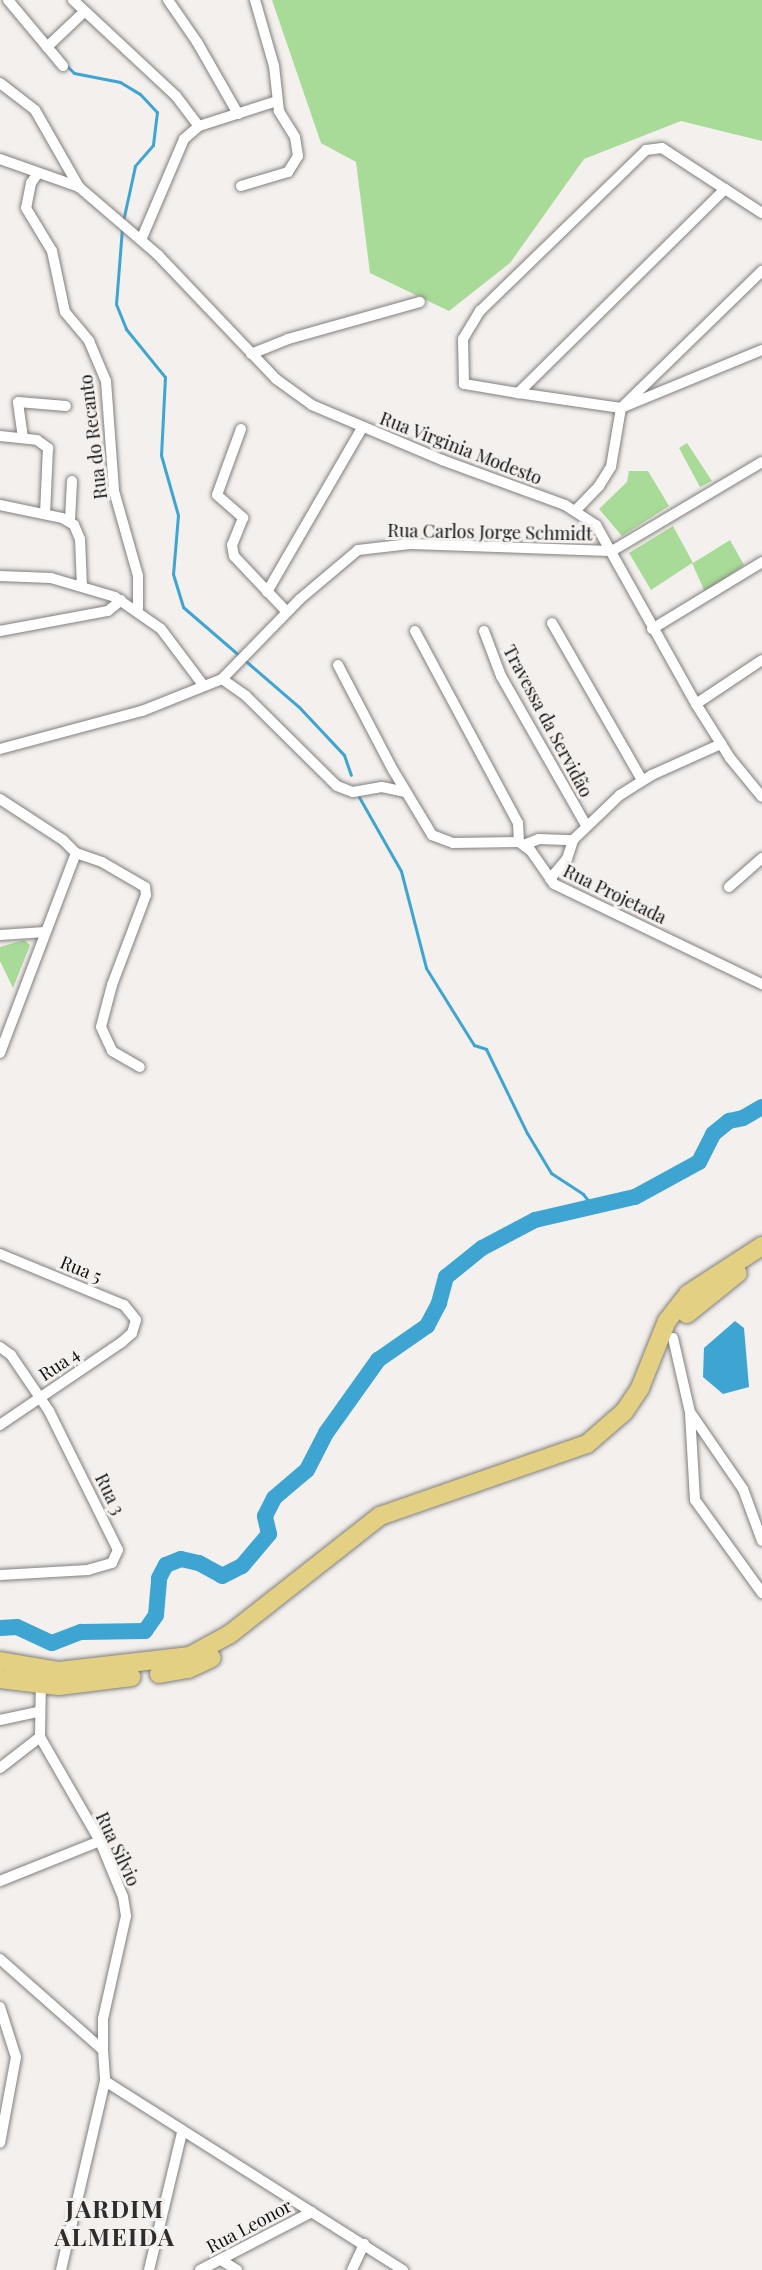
<!DOCTYPE html>
<html>
<head>
<meta charset="utf-8">
<style>
  body { margin:0 }
  #map { position:relative; width:762px; height:2270px; overflow:hidden; background:#f3f0ee; font-family:"Playfair Display",serif }
  div>[style] { position:absolute }
  [style*='--x'] { left:calc(var(--x)*1px); top:calc(var(--y)*1px); width:calc(var(--w)*1px); rotate:calc(var(--a)*1deg) }
  .green>* { inset:0; background:#a8da98 }
  .water>* { inset:0; background:#3ea5d3 }
  .stream>* { height:3px; margin:-1.5px; padding:0 1.5px; transform-origin:1.5px; border-radius:1.5px; background:#3ea5d3 }
  .river>* { height:16px; margin:-8px; padding:0 8px; transform-origin:8px; border-radius:8px; background:#3ea5d3 }
  .roads { filter:drop-shadow(0 0 2px #817f7c) drop-shadow(0 0 2px #817f7c) }
  .minor>* { height:10px; margin:-5px; padding:0 5px; transform-origin:5px; border-radius:5px; background:#fff }
  .primary>* { height:18px; margin:-9px; padding:0 9px; transform-origin:9px; border-radius:9px; background:#e3d082 }
  span { translate:-50% -50%; white-space:nowrap; text-align:center; line-height:1.15; -webkit-text-stroke:6px #f3f0ee; paint-order:stroke }
  .street-label { font-size:18px; color:#10100f }
  .district-label { font-size:24px; color:#2f2d2b; font-weight:700; letter-spacing:1.5px }
</style>
</head>
<body>
<div id="map">
  <div class="green">
    <i style="clip-path:polygon(272px 0,762px 0,762px 141px,681px 121px,584px 159px,510px 263px,449px 311px,370px 273px,356px 162px,321px 143px)"></i>
    <i style="clip-path:polygon(687px 443px,712px 481px,700px 487px,679px 448px)"></i>
    <i style="clip-path:polygon(629px 471px,648px 471px,669px 506px,622px 536px,599px 509px,627px 482px)"></i>
    <i style="clip-path:polygon(673px 526px,693px 563px,730px 540px,744px 565px,705px 592px,692px 563px,651px 590px,629px 553px)"></i>
    <i style="clip-path:polygon(24px 940px,30px 945px,13px 988px,0 961px,0 947px)"></i>
  </div>
  <div class="water">
    <i style="clip-path:polygon(735px 1321px,744px 1328px,749px 1387px,723px 1394px,703px 1377px,704px 1348px)"></i>
  </div>
  <div class="stream">
    <i style="--x:66;--y:65;--w:11;--a:45"></i>
    <i style="--x:74;--y:73;--w:47;--a:11.1"></i>
    <i style="--x:120;--y:82;--w:23;--a:31"></i>
    <i style="--x:140;--y:94;--w:25;--a:47"></i>
    <i style="--x:157;--y:112;--w:33;--a:97"></i>
    <i style="--x:153;--y:145;--w:28;--a:131"></i>
    <i style="--x:135;--y:166;--w:56;--a:102.3"></i>
    <i style="--x:122;--y:228;--w:76;--a:94.5"></i>
    <i style="--x:116;--y:304;--w:27;--a:68"></i>
    <i style="--x:126;--y:329;--w:62;--a:50.9"></i>
    <i style="--x:165;--y:377;--w:78;--a:92.9"></i>
    <i style="--x:161;--y:455;--w:62;--a:74.2"></i>
    <i style="--x:178;--y:515;--w:59;--a:94.8"></i>
    <i style="--x:173;--y:574;--w:34;--a:73"></i>
    <i style="--x:183;--y:607;--w:153;--a:40.8"></i>
    <i style="--x:299;--y:707;--w:66;--a:46.8"></i>
    <i style="--x:344;--y:755;--w:21;--a:71"></i>
    <i style="--x:359;--y:797;--w:85;--a:60.4"></i>
    <i style="--x:401;--y:871;--w:100;--a:75.5"></i>
    <i style="--x:426;--y:968;--w:91;--a:58.1"></i>
    <i style="--x:474;--y:1045;--w:13;--a:18"></i>
    <i style="--x:486;--y:1049;--w:93;--a:64"></i>
    <i style="--x:527;--y:1133;--w:47;--a:59"></i>
    <i style="--x:551;--y:1173;--w:38;--a:33"></i>
    <i style="--x:583;--y:1194;--w:18;--a:52"></i>
  </div>
  <div class="river">
    <i style="--x:0;--y:1628;--w:17;--a:-3"></i>
    <i style="--x:17;--y:1627;--w:38;--a:25"></i>
    <i style="--x:52;--y:1643;--w:31;--a:-21"></i>
    <i style="--x:81;--y:1632;--w:64;--a:-0.9"></i>
    <i style="--x:145;--y:1631;--w:19;--a:-55"></i>
    <i style="--x:156;--y:1615;--w:37;--a:-85"></i>
    <i style="--x:159;--y:1578;--w:15;--a:-62"></i>
    <i style="--x:166;--y:1565;--w:16;--a:-22"></i>
    <i style="--x:181;--y:1559;--w:18;--a:13"></i>
    <i style="--x:199;--y:1563;--w:26;--a:29"></i>
    <i style="--x:222;--y:1576;--w:22;--a:-27"></i>
    <i style="--x:242;--y:1566;--w:42;--a:-49.8"></i>
    <i style="--x:269;--y:1534;--w:18;--a:-103"></i>
    <i style="--x:265;--y:1516;--w:20;--a:-63"></i>
    <i style="--x:274;--y:1498;--w:43;--a:-40.3"></i>
    <i style="--x:307;--y:1470;--w:42;--a:-62.8"></i>
    <i style="--x:326;--y:1433;--w:90;--a:-54.5"></i>
    <i style="--x:378;--y:1360;--w:60;--a:-34.8"></i>
    <i style="--x:427;--y:1326;--w:26;--a:-62"></i>
    <i style="--x:439;--y:1303;--w:27;--a:-75"></i>
    <i style="--x:446;--y:1277;--w:46;--a:-38.9"></i>
    <i style="--x:482;--y:1248;--w:60;--a:-27.8"></i>
    <i style="--x:535;--y:1220;--w:103;--a:-13"></i>
    <i style="--x:635;--y:1197;--w:73;--a:-28.7"></i>
    <i style="--x:699;--y:1162;--w:31;--a:-63"></i>
    <i style="--x:713;--y:1134;--w:21;--a:-39"></i>
    <i style="--x:729;--y:1121;--w:14;--a:-12"></i>
    <i style="--x:743;--y:1118;--w:22;--a:-30"></i>
  </div>
  <div class="roads">
    <div class="minor">
      <i style="--x:8;--y:0;--w:86;--a:50.2"></i>
      <i style="--x:73;--y:0;--w:141;--a:43"></i>
      <i style="--x:176;--y:96;--w:38;--a:53"></i>
      <i style="--x:168;--y:0;--w:51;--a:55.4"></i>
      <i style="--x:197;--y:42;--w:83;--a:60.3"></i>
      <i style="--x:47;--y:47;--w:51;--a:-43.4"></i>
      <i style="--x:0;--y:83;--w:44;--a:37.6"></i>
      <i style="--x:35;--y:110;--w:89;--a:60.3"></i>
      <i style="--x:0;--y:159;--w:84;--a:19.5"></i>
      <i style="--x:79;--y:187;--w:104;--a:40.7"></i>
      <i style="--x:158;--y:255;--w:171;--a:46.4"></i>
      <i style="--x:276;--y:379;--w:44;--a:35.8"></i>
      <i style="--x:312;--y:405;--w:141;--a:22.9"></i>
      <i style="--x:442;--y:460;--w:131;--a:20.1"></i>
      <i style="--x:565;--y:505;--w:37;--a:33"></i>
      <i style="--x:596;--y:525;--w:205;--a:60.8"></i>
      <i style="--x:696;--y:704;--w:64;--a:57.8"></i>
      <i style="--x:730;--y:758;--w:50;--a:50.6"></i>
      <i style="--x:38;--y:173;--w:12;--a:125"></i>
      <i style="--x:31;--y:183;--w:25;--a:101"></i>
      <i style="--x:26;--y:208;--w:50;--a:58.8"></i>
      <i style="--x:52;--y:251;--w:62;--a:78"></i>
      <i style="--x:65;--y:312;--w:38;--a:50"></i>
      <i style="--x:89;--y:341;--w:43;--a:67"></i>
      <i style="--x:106;--y:381;--w:110;--a:85.8"></i>
      <i style="--x:114;--y:491;--w:88;--a:74.2"></i>
      <i style="--x:138;--y:576;--w:33;--a:90"></i>
      <i style="--x:241;--y:186;--w:49;--a:-16.6"></i>
      <i style="--x:288;--y:172;--w:19;--a:-58"></i>
      <i style="--x:298;--y:156;--w:19;--a:-99"></i>
      <i style="--x:295;--y:137;--w:31;--a:-122"></i>
      <i style="--x:279;--y:111;--w:45;--a:-96.3"></i>
      <i style="--x:274;--y:66;--w:69;--a:-106.1"></i>
      <i style="--x:725;--y:189;--w:291;--a:135.4"></i>
      <i style="--x:518;--y:393;--w:55;--a:-170.5"></i>
      <i style="--x:464;--y:384;--w:45;--a:-91.3"></i>
      <i style="--x:463;--y:339;--w:33;--a:-59"></i>
      <i style="--x:480;--y:311;--w:231;--a:-44.1"></i>
      <i style="--x:646;--y:150;--w:16;--a:-7"></i>
      <i style="--x:662;--y:148;--w:75;--a:33.1"></i>
      <i style="--x:725;--y:189;--w:44;--a:33"></i>
      <i style="--x:141;--y:240;--w:110;--a:-66.9"></i>
      <i style="--x:184;--y:139;--w:20;--a:-41"></i>
      <i style="--x:199;--y:126;--w:82;--a:-17.8"></i>
      <i style="--x:251;--y:354;--w:40;--a:-22"></i>
      <i style="--x:288;--y:339;--w:137;--a:-15.7"></i>
      <i style="--x:518;--y:393;--w:104;--a:8.3"></i>
      <i style="--x:621;--y:408;--w:152;--a:-22.4"></i>
      <i style="--x:241;--y:429;--w:70;--a:110"></i>
      <i style="--x:217;--y:495;--w:35;--a:41"></i>
      <i style="--x:243;--y:518;--w:29;--a:112"></i>
      <i style="--x:232;--y:545;--w:11;--a:80"></i>
      <i style="--x:234;--y:556;--w:77;--a:46.6"></i>
      <i style="--x:0;--y:436;--w:37;--a:6"></i>
      <i style="--x:37;--y:440;--w:14;--a:36"></i>
      <i style="--x:48;--y:448;--w:66;--a:92.6"></i>
      <i style="--x:23;--y:438;--w:36;--a:-98"></i>
      <i style="--x:18;--y:402;--w:48;--a:4.8"></i>
      <i style="--x:0;--y:505;--w:63;--a:11.8"></i>
      <i style="--x:62;--y:518;--w:14;--a:30"></i>
      <i style="--x:74;--y:525;--w:15;--a:67"></i>
      <i style="--x:80;--y:539;--w:47;--a:87.6"></i>
      <i style="--x:576;--y:510;--w:33;--a:-46"></i>
      <i style="--x:599;--y:486;--w:22;--a:-58"></i>
      <i style="--x:611;--y:467;--w:60;--a:-80.4"></i>
      <i style="--x:621;--y:408;--w:197;--a:-44.2"></i>
      <i style="--x:70;--y:521;--w:40;--a:-87.1"></i>
      <i style="--x:0;--y:576;--w:51;--a:2.2"></i>
      <i style="--x:51;--y:578;--w:67;--a:16.5"></i>
      <i style="--x:115;--y:597;--w:56;--a:34.8"></i>
      <i style="--x:161;--y:629;--w:71;--a:53"></i>
      <i style="--x:267;--y:592;--w:190;--a:-59.9"></i>
      <i style="--x:552;--y:623;--w:181;--a:60.2"></i>
      <i style="--x:652;--y:629;--w:129;--a:-31.3"></i>
      <i style="--x:0;--y:631;--w:110;--a:-10.5"></i>
      <i style="--x:108;--y:611;--w:17;--a:-40"></i>
      <i style="--x:415;--y:631;--w:218;--a:61.8"></i>
      <i style="--x:518;--y:823;--w:19;--a:87"></i>
      <i style="--x:519;--y:842;--w:15;--a:37"></i>
      <i style="--x:531;--y:851;--w:40;--a:55.1"></i>
      <i style="--x:554;--y:884;--w:231;--a:25.7"></i>
      <i style="--x:484;--y:631;--w:48;--a:69.3"></i>
      <i style="--x:501;--y:676;--w:172;--a:60.3"></i>
      <i style="--x:338;--y:665;--w:119;--a:62.4"></i>
      <i style="--x:393;--y:770;--w:76;--a:59"></i>
      <i style="--x:432;--y:835;--w:22;--a:21"></i>
      <i style="--x:453;--y:843;--w:66;--a:-0.9"></i>
      <i style="--x:222;--y:679;--w:29;--a:35"></i>
      <i style="--x:246;--y:696;--w:128;--a:44.7"></i>
      <i style="--x:337;--y:786;--w:17;--a:21"></i>
      <i style="--x:353;--y:792;--w:29;--a:-10"></i>
      <i style="--x:382;--y:787;--w:24;--a:12"></i>
      <i style="--x:696;--y:704;--w:79;--a:-33.7"></i>
      <i style="--x:0;--y:749;--w:147;--a:-15"></i>
      <i style="--x:142;--y:711;--w:86;--a:-21.8"></i>
      <i style="--x:222;--y:679;--w:112;--a:-45.7"></i>
      <i style="--x:300;--y:599;--w:76;--a:-40.2"></i>
      <i style="--x:358;--y:550;--w:52;--a:-6.6"></i>
      <i style="--x:410;--y:544;--w:202;--a:2"></i>
      <i style="--x:612;--y:551;--w:174;--a:-30.7"></i>
      <i style="--x:0;--y:799;--w:75;--a:33.1"></i>
      <i style="--x:63;--y:840;--w:18;--a:45"></i>
      <i style="--x:76;--y:853;--w:28;--a:19"></i>
      <i style="--x:102;--y:862;--w:50;--a:30.2"></i>
      <i style="--x:145;--y:887;--w:8;--a:83"></i>
      <i style="--x:146;--y:895;--w:96;--a:110.7"></i>
      <i style="--x:112;--y:985;--w:43;--a:104.7"></i>
      <i style="--x:101;--y:1027;--w:26;--a:65"></i>
      <i style="--x:112;--y:1051;--w:32;--a:30"></i>
      <i style="--x:524;--y:845;--w:16;--a:-22"></i>
      <i style="--x:539;--y:839;--w:34;--a:2"></i>
      <i style="--x:550;--y:879;--w:26;--a:-50"></i>
      <i style="--x:567;--y:859;--w:20;--a:-72"></i>
      <i style="--x:573;--y:840;--w:65;--a:-43.8"></i>
      <i style="--x:620;--y:795;--w:38;--a:-32"></i>
      <i style="--x:652;--y:775;--w:76;--a:-24.2"></i>
      <i style="--x:729;--y:887;--w:44;--a:-41.3"></i>
      <i style="--x:0;--y:935;--w:45;--a:-3.8"></i>
      <i style="--x:0;--y:1053;--w:214;--a:-69.2"></i>
      <i style="--x:0;--y:1254;--w:134;--a:22.4"></i>
      <i style="--x:124;--y:1305;--w:19;--a:51"></i>
      <i style="--x:136;--y:1320;--w:14;--a:107"></i>
      <i style="--x:132;--y:1333;--w:13;--a:138"></i>
      <i style="--x:122;--y:1342;--w:148;--a:145.8"></i>
      <i style="--x:673;--y:1338;--w:76;--a:77.1"></i>
      <i style="--x:690;--y:1412;--w:93;--a:55.5"></i>
      <i style="--x:743;--y:1489;--w:55;--a:69.9"></i>
      <i style="--x:0;--y:1347;--w:14;--a:36"></i>
      <i style="--x:11;--y:1355;--w:68;--a:55.8"></i>
      <i style="--x:49;--y:1411;--w:155;--a:63.6"></i>
      <i style="--x:118;--y:1550;--w:14;--a:115"></i>
      <i style="--x:112;--y:1563;--w:25;--a:164"></i>
      <i style="--x:88;--y:1570;--w:88;--a:176.7"></i>
      <i style="--x:690;--y:1413;--w:87;--a:86.7"></i>
      <i style="--x:695;--y:1500;--w:115;--a:54.2"></i>
      <i style="--x:41;--y:1678;--w:59;--a:91"></i>
      <i style="--x:40;--y:1737;--w:120;--a:60"></i>
      <i style="--x:100;--y:1841;--w:61;--a:67.7"></i>
      <i style="--x:123;--y:1897;--w:19;--a:81"></i>
      <i style="--x:126;--y:1916;--w:106;--a:102.6"></i>
      <i style="--x:103;--y:2019;--w:31;--a:90"></i>
      <i style="--x:0;--y:1720;--w:40;--a:-12"></i>
      <i style="--x:0;--y:1768;--w:51;--a:-37.8"></i>
      <i style="--x:0;--y:1881;--w:108;--a:-21.8"></i>
      <i style="--x:0;--y:1959;--w:137;--a:41.5"></i>
      <i style="--x:103;--y:2050;--w:31;--a:86"></i>
      <i style="--x:105;--y:2081;--w:194;--a:103.1"></i>
      <i style="--x:0;--y:2007;--w:52;--a:72.3"></i>
      <i style="--x:16;--y:2057;--w:87;--a:100.5"></i>
      <i style="--x:105;--y:2081;--w:353;--a:32.4"></i>
      <i style="--x:221;--y:2260;--w:19;--a:32"></i>
      <i style="--x:149;--y:2270;--w:141;--a:-76.5"></i>
      <i style="--x:200;--y:2270;--w:126;--a:-27.4"></i>
      <i style="--x:352;--y:2270;--w:29;--a:-65"></i>
    </div>
    <div class="primary">
      <i style="--x:687;--y:1314;--w:65;--a:-38.8"></i>
      <i style="--x:0;--y:1661;--w:60;--a:9.6"></i>
      <i style="--x:59;--y:1671;--w:132;--a:-6.5"></i>
      <i style="--x:190;--y:1656;--w:46;--a:-28.8"></i>
      <i style="--x:230;--y:1634;--w:191;--a:-38.2"></i>
      <i style="--x:380;--y:1516;--w:219;--a:-19.2"></i>
      <i style="--x:587;--y:1444;--w:49;--a:-40.9"></i>
      <i style="--x:624;--y:1412;--w:29;--a:-56"></i>
      <i style="--x:640;--y:1388;--w:72;--a:-68.1"></i>
      <i style="--x:667;--y:1321;--w:34;--a:-52"></i>
      <i style="--x:688;--y:1294;--w:88;--a:-33"></i>
      <i style="--x:159;--y:1674;--w:29;--a:-10"></i>
      <i style="--x:188;--y:1669;--w:26;--a:-25"></i>
      <i style="--x:0;--y:1679;--w:59;--a:6.8"></i>
      <i style="--x:59;--y:1686;--w:73;--a:-7.1"></i>
    </div>
  </div>
  <div class="street-label">
    <span style="left:93px;top:437px;rotate:-97deg">Rua do Recanto</span>
    <span style="left:461px;top:448px;rotate:21deg">Rua Virginia Modesto</span>
    <span style="left:490px;top:532px;rotate:1deg">Rua Carlos Jorge Schmidt</span>
    <span style="left:548px;top:721px;rotate:62deg">Travessa da Servidão</span>
    <span style="left:615px;top:894px;rotate:26deg">Rua Projetada</span>
    <span style="left:81px;top:1269px;rotate:22deg">Rua 5</span>
    <span style="left:59px;top:1364px;rotate:-34deg">Rua 4</span>
    <span style="left:110px;top:1494px;rotate:64deg">Rua 3</span>
    <span style="left:118px;top:1849px;rotate:65deg">Rua Silvio</span>
    <span style="left:249px;top:2226px;rotate:-28deg">Rua Leonor</span>
  </div>
  <div class="district-label">
    <span style="left:115px;top:2223px">JARDIM<br>ALMEIDA</span>
  </div>
</div>
</body>
</html>
